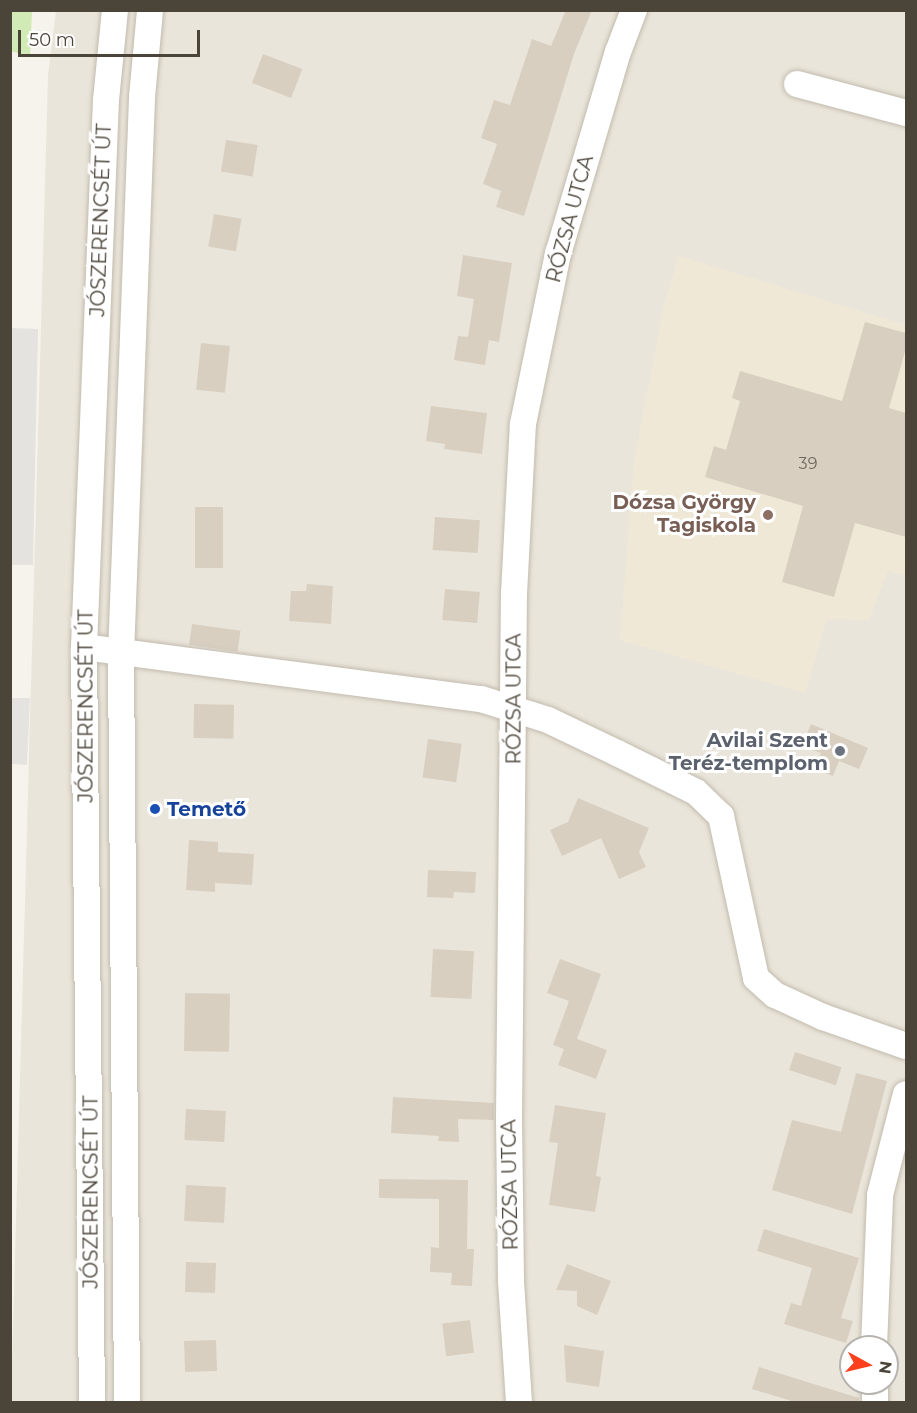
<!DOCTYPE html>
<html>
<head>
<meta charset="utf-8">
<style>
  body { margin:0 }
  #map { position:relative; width:917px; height:1413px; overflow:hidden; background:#f6f3ec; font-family:Montserrat,sans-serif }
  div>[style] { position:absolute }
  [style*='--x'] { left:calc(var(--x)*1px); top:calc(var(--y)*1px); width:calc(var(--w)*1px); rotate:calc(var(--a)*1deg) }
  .residential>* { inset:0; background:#eae5da }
  .education>* { inset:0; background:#efe8d6 }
  .green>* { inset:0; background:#d2eab5 }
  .parking>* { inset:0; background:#e5e3e0 }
  .building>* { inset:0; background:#d8cfc1; transform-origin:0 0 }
  .roads { filter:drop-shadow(0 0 2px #c2bbae) drop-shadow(0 0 2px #c2bbae) }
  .minor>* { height:26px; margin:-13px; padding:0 13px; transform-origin:13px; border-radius:13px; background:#fff }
  .dots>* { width:16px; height:16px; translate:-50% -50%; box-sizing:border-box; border:3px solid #fff; border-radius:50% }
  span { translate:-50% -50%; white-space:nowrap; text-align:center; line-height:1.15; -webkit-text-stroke:6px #fff; paint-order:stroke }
  .number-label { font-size:16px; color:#6e675b }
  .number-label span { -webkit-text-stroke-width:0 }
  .street-label { font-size:20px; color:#4b4439 }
  .education-label { font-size:20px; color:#785e54; font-weight:700 }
  .right { translate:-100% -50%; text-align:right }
  .worship-label { font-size:20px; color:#5b616d; font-weight:700 }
  .transit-label { font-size:20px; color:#164399; font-weight:700 }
  .left { translate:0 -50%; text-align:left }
  .frame { position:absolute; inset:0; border:12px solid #4b4439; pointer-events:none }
  .north { position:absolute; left:839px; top:1335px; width:60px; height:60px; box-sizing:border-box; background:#fff; border:2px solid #b7b4b0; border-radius:50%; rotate:98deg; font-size:16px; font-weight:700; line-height:24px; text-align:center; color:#4b4439 }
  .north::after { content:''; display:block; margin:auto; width:21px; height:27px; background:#fc3f1d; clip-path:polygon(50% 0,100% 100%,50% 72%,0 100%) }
  .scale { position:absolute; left:18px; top:30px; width:182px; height:27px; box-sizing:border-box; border:3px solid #4b4439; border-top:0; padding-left:8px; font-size:18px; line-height:21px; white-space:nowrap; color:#4b4439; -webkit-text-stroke:4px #fff; paint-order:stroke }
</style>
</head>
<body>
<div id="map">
  <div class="residential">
    <i style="clip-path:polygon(evenodd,56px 11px,906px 11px,906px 1402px,11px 1402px,48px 75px,56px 11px,851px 1347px,887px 1347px,887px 1383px,851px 1383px,851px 1347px)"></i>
  </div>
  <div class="education">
    <i style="clip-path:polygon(679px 256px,906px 325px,906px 576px,888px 571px,869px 620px,827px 619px,805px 693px,620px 640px,634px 460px,664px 305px)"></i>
  </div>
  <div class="green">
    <i style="clip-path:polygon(10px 11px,32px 11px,30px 57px,11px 51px)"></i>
  </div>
  <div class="parking">
    <i style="clip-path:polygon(11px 328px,38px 329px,33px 565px,11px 565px)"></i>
    <i style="clip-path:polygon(11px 698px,30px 698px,27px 765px,11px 764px)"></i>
  </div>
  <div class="building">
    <i style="clip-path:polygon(566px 10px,592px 10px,574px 54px,524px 216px,496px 207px,501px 191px,483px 184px,497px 144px,481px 138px,494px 100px,510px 105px,532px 39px,551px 46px)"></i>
    <i style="left:263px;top:54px;width:42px;height:31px;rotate:21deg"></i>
    <i style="left:226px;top:140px;width:32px;height:32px;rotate:9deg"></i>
    <i style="left:214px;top:214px;width:28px;height:33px;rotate:10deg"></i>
    <i style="clip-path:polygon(463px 255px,512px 263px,499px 342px,489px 340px,485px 365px,454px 360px,458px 336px,468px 337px,474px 299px,457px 296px)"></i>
    <i style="clip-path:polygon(865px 322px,906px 333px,906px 348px,889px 408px,906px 413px,906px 537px,855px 523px,834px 597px,782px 582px,803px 506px,705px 477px,714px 446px,726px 450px,740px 401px,732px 398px,740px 371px,842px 401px)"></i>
    <i style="left:201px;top:343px;width:29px;height:47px;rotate:6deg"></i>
    <i style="clip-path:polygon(431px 406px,487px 413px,482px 454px,444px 449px,445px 444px,426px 441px)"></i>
    <i style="left:195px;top:507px;width:28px;height:61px"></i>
    <i style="left:435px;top:517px;width:45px;height:33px;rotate:4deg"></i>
    <i style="clip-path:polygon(307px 584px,333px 586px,331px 624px,289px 621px,291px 591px,306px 591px)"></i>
    <i style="left:445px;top:589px;width:35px;height:31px;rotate:5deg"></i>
    <i style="left:192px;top:624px;width:49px;height:21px;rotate:8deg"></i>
    <i style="left:194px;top:704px;width:40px;height:34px;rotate:1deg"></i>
    <i style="clip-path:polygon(811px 724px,868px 748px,859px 769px,839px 761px,833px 776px,815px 769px,821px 753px,802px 746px)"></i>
    <i style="left:428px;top:739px;width:34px;height:39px;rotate:8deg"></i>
    <i style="clip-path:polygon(578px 798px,649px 828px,639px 852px,646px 867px,619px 879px,601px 838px,562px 856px,550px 830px,568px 822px)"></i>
    <i style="clip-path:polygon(189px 840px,218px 842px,218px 852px,254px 854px,252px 885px,215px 883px,215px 892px,186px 890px)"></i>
    <i style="clip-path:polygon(428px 870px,476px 872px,475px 893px,454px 892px,453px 898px,427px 897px)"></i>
    <i style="left:433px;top:949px;width:41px;height:48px;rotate:3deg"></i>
    <i style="clip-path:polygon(560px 959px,601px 974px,577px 1039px,607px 1050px,596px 1079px,558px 1065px,564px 1049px,553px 1045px,569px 1001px,547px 993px)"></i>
    <i style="left:185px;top:993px;width:45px;height:58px;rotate:1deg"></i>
    <i style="left:795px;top:1052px;width:49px;height:19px;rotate:18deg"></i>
    <i style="clip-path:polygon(856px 1073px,887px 1081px,852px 1214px,772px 1190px,792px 1120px,841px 1132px)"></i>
    <i style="clip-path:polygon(393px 1097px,494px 1103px,494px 1120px,458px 1119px,459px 1142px,438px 1141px,439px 1136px,391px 1133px)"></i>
    <i style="clip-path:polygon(555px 1105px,606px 1113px,596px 1176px,601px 1177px,595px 1212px,549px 1205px,558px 1143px,549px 1142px)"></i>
    <i style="left:186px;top:1109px;width:40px;height:31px;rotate:3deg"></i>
    <i style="clip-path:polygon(379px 1179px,468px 1180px,467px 1249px,474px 1249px,472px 1286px,451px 1285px,452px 1273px,430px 1272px,431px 1247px,439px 1248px,439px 1199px,379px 1198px)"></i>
    <i style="left:186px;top:1185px;width:40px;height:36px;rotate:3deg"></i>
    <i style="clip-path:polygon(764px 1229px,859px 1258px,841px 1318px,853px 1321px,846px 1343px,784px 1324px,791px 1303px,801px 1306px,812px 1268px,757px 1251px)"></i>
    <i style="left:186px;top:1262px;width:30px;height:30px;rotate:2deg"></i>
    <i style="clip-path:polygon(567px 1264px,611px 1281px,597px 1315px,577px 1306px,577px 1291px,556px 1290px)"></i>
    <i style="left:470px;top:1320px;width:33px;height:28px;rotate:83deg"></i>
    <i style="left:216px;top:1340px;width:31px;height:32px;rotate:88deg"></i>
    <i style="clip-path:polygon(564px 1345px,604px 1351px,599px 1387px,566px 1382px)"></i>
    <i style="clip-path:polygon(759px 1367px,859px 1398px,858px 1402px,795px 1402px,752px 1389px)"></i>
  </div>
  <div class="roads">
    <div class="minor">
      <i style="--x:797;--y:84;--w:113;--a:14.9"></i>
      <i style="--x:84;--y:647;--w:400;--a:7.5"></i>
      <i style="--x:481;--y:699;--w:70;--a:17.4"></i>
      <i style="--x:548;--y:720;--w:76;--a:25.6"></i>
      <i style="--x:617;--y:753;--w:88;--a:26.3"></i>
      <i style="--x:696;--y:792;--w:35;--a:44"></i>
      <i style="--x:721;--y:816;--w:166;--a:77.8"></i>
      <i style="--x:756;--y:978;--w:25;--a:42"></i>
      <i style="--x:775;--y:995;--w:53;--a:24.6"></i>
      <i style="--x:823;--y:1017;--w:88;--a:19.3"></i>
      <i style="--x:874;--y:1347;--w:152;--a:-87.7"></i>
      <i style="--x:880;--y:1195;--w:104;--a:-75.6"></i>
      <i style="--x:875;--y:1383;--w:19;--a:90"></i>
      <i style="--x:92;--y:1402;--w:755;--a:-90.61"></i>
      <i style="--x:84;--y:647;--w:547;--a:-87.7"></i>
      <i style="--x:106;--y:100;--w:90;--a:-84.3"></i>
      <i style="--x:127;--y:1402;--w:747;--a:-90.46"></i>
      <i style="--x:121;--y:655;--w:558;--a:-87.84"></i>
      <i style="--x:142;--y:97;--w:87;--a:-84.7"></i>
      <i style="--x:519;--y:1402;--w:121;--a:-93.8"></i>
      <i style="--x:511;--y:1281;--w:161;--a:-90.7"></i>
      <i style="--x:509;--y:1120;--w:526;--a:-89.46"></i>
      <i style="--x:514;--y:594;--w:170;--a:-87"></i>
      <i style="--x:523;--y:424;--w:174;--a:-78.4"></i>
      <i style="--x:558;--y:254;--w:211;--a:-73.5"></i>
      <i style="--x:618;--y:52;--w:45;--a:-69.1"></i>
    </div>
  </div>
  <div class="dots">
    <i style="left:768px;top:515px;background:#8d6e63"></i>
    <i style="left:840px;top:751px;background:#6b7280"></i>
    <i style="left:155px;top:809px;background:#1a4fb4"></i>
  </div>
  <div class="number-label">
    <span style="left:808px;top:464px">39</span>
  </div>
  <div class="street-label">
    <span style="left:570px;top:219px;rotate:-75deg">RÓZSA UTCA</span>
    <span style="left:101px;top:220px;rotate:-88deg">JÓSZERENCSÉT ÚT</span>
    <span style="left:514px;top:699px;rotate:-90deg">RÓZSA UTCA</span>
    <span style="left:86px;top:706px;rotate:-90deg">JÓSZERENCSÉT ÚT</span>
    <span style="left:510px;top:1185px;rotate:-91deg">RÓZSA UTCA</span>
    <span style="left:91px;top:1192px;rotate:-90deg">JÓSZERENCSÉT ÚT</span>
  </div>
  <div class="education-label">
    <span class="right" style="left:756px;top:514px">Dózsa György<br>Tagiskola</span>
  </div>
  <div class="worship-label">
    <span class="right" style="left:828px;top:752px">Avilai Szent<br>Teréz-templom</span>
  </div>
  <div class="transit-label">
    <span class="left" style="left:167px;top:809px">Temető</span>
  </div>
  <div class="frame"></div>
  <div class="north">N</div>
  <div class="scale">50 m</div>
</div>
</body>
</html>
